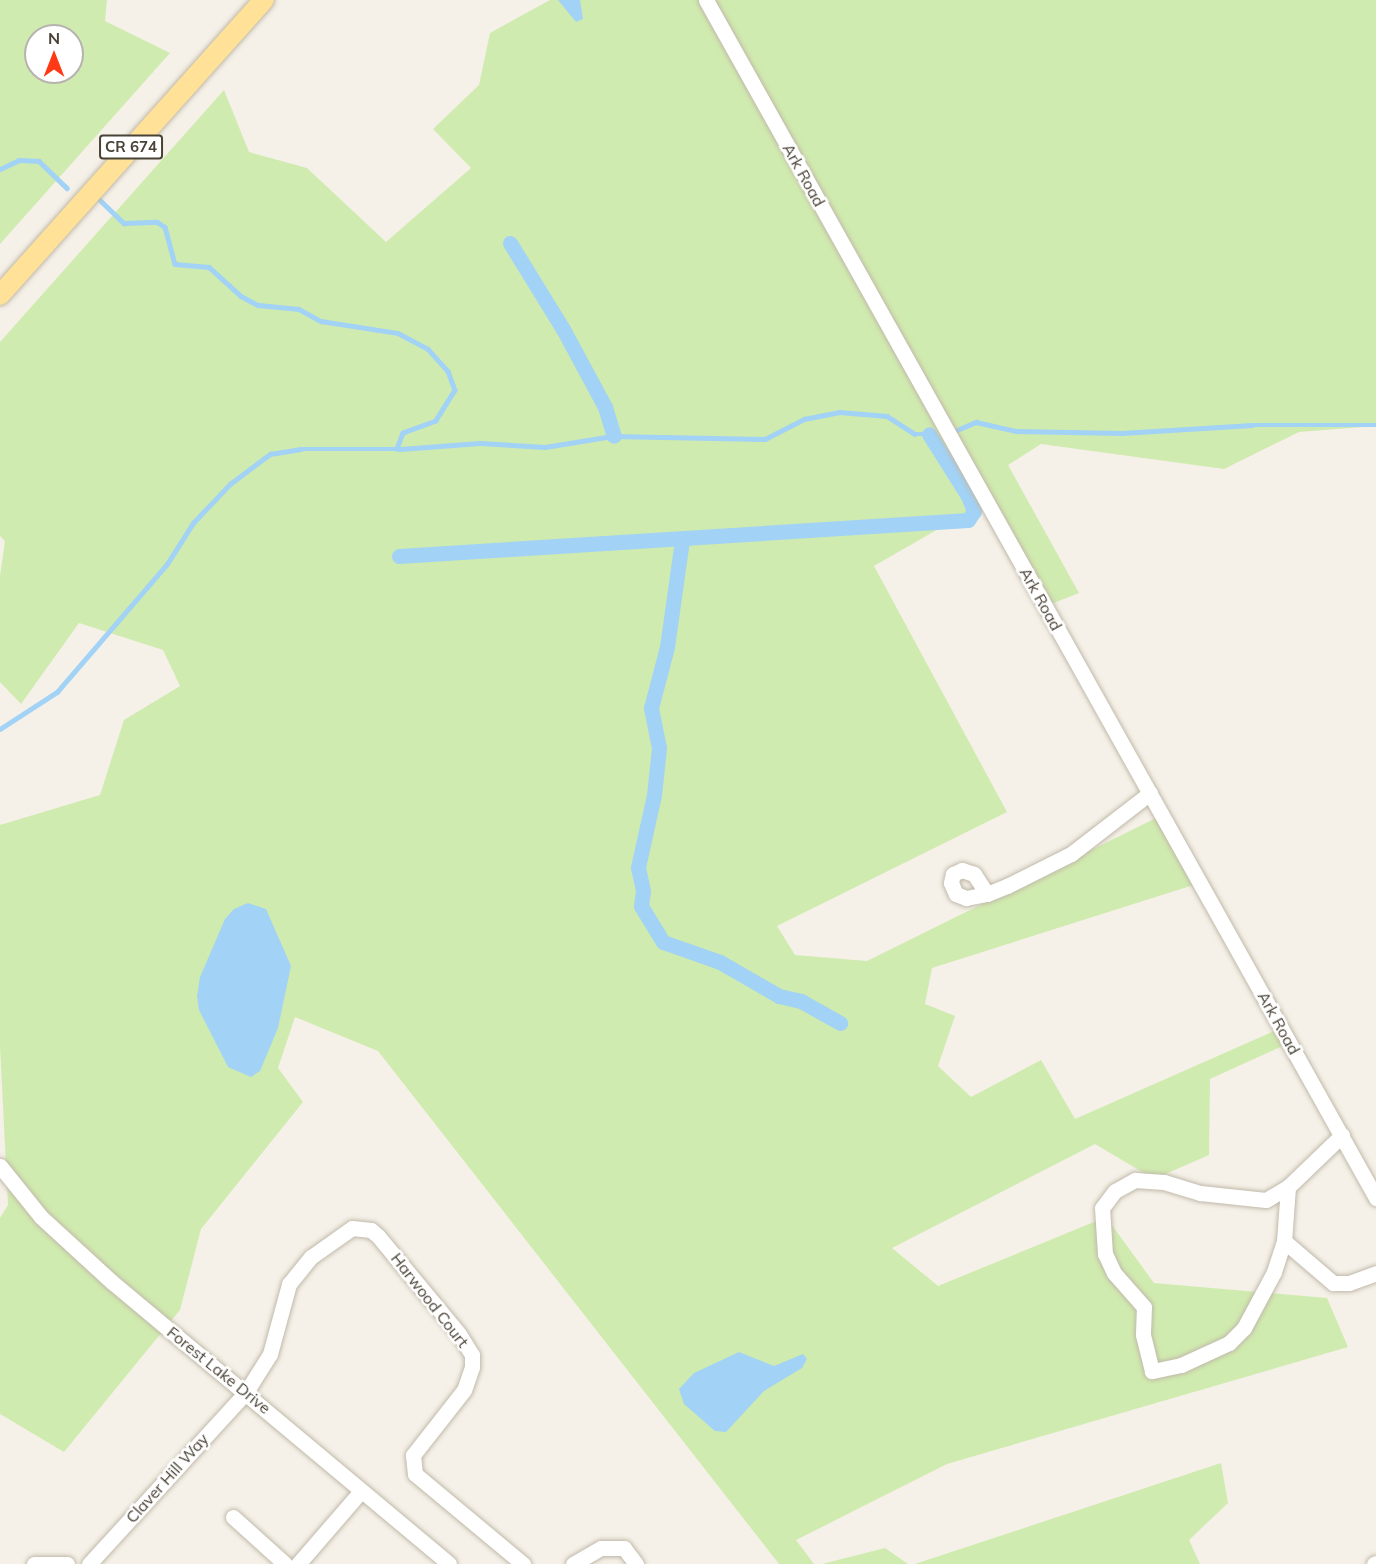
<!DOCTYPE html>
<html>
<head>
<meta charset="utf-8">
<style>
  body { margin:0 }
  #map { position:relative; width:1376px; height:1564px; overflow:hidden; background:#f5f1e8; font-family:Mulish,sans-serif }
  div>[style] { position:absolute }
  [style*='--x'] { left:calc(var(--x)*1px); top:calc(var(--y)*1px); width:calc(var(--w)*1px); rotate:calc(var(--a)*1deg) }
  .green>* { inset:0; background:#d0ebaf }
  .water>* { inset:0; background:#a2d2f5 }
  .stream>* { height:4.5px; margin:-2.25px; padding:0 2.25px; transform-origin:2.25px; border-radius:2.25px; background:#a2d2f5 }
  .canal>* { height:15px; margin:-7.5px; padding:0 7.5px; transform-origin:7.5px; border-radius:7.5px; background:#a2d2f5 }
  .roads { filter:drop-shadow(0 0 2px #c1b9aa) drop-shadow(0 0 2px #c1b9aa) }
  .minor>* { height:15px; margin:-7.5px; padding:0 7.5px; transform-origin:7.5px; border-radius:7.5px; background:#fff }
  .major>* { height:20px; margin:-10px; padding:0 10px; transform-origin:10px; border-radius:10px; background:#ffe297 }
  span { translate:-50% -50%; white-space:nowrap; text-align:center; line-height:1.15; -webkit-text-stroke:5px #fff; paint-order:stroke }
  .shield-label span { padding:2px 4px; background:#fff; border:2px solid; border-radius:4px; -webkit-text-stroke-width:0 }
  .shield-label { font-size:15px; color:#494236; font-weight:700 }
  .street-label { font-size:16px; color:#494236 }
  .north { position:absolute; left:24px; top:24px; width:60px; height:60px; box-sizing:border-box; background:#fff; border:2px solid #b6b3af; border-radius:50%; rotate:0deg; font-size:16px; font-weight:700; line-height:24px; text-align:center; color:#494236 }
  .north::after { content:''; display:block; margin:auto; width:21px; height:27px; background:#ff3915; clip-path:polygon(50% 0,100% 100%,50% 72%,0 100%) }
</style>
</head>
<body>
<div id="map">
  <div class="green">
    <i style="clip-path:polygon(evenodd,0 0,107px 0,105px 21px,170px 53px,0 244px,0 0,36px 36px,72px 36px,72px 72px,36px 72px,36px 36px)"></i>
    <i style="clip-path:polygon(550px 0,1376px 0,1376px 426px,1299px 432px,1224px 469px,1041px 444px,1008px 465px,1079px 593px,1046px 606px,987px 501px,874px 566px,1007px 812px,777px 926px,795px 955px,867px 961px,1162px 815px,1200px 883px,932px 968px,925px 1004px,955px 1016px,938px 1066px,971px 1097px,1041px 1060px,1075px 1119px,1281px 1028px,1289px 1043px,1210px 1079px,1209px 1155px,1154px 1179px,1095px 1144px,892px 1248px,938px 1286px,1106px 1217px,1154px 1283px,1327px 1298px,1348px 1347px,947px 1464px,796px 1540px,814px 1564px,779px 1564px,378px 1051px,295px 1017px,278px 1068px,303px 1102px,201px 1229px,180px 1310px,64px 1452px,0 1414px,0 1218px,8px 1205px,0 1047px,0 825px,100px 795px,124px 720px,180px 686px,163px 650px,79px 623px,21px 704px,0 682px,0 576px,5px 541px,0 536px,0 342px,224px 90px,249px 152px,307px 168px,386px 242px,471px 168px,433px 129px,479px 85px,490px 33px)"></i>
    <i style="clip-path:polygon(1221px 1463px,1228px 1503px,1189px 1540px,1200px 1564px,915px 1564px)"></i>
    <i style="clip-path:polygon(885px 1548px,908px 1564px,822px 1564px)"></i>
  </div>
  <div class="water">
    <i style="clip-path:polygon(558px 0,580px 0,583px 19px,576px 22px)"></i>
    <i style="clip-path:polygon(248px 903px,266px 909px,291px 966px,278px 1028px,260px 1071px,251px 1077px,228px 1067px,199px 1010px,197px 996px,200px 977px,225px 919px,234px 909px)"></i>
    <i style="clip-path:polygon(739px 1352px,774px 1366px,803px 1354px,807px 1359px,802px 1368px,764px 1391px,726px 1432px,715px 1431px,684px 1404px,679px 1389px,694px 1373px)"></i>
  </div>
  <div class="stream">
    <i style="--x:0;--y:169;--w:21;--a:-25"></i>
    <i style="--x:19;--y:160;--w:20;--a:3"></i>
    <i style="--x:39;--y:161;--w:39;--a:44"></i>
    <i style="--x:99;--y:199;--w:35;--a:44"></i>
    <i style="--x:124;--y:223;--w:33;--a:-2"></i>
    <i style="--x:157;--y:222;--w:9;--a:32"></i>
    <i style="--x:165;--y:227;--w:38;--a:75"></i>
    <i style="--x:175;--y:264;--w:34;--a:5"></i>
    <i style="--x:209;--y:267;--w:43;--a:42.2"></i>
    <i style="--x:241;--y:296;--w:19;--a:28"></i>
    <i style="--x:258;--y:305;--w:41;--a:5.6"></i>
    <i style="--x:299;--y:309;--w:25;--a:29"></i>
    <i style="--x:321;--y:321;--w:78;--a:8.9"></i>
    <i style="--x:398;--y:333;--w:34;--a:28"></i>
    <i style="--x:428;--y:349;--w:30;--a:48"></i>
    <i style="--x:448;--y:371;--w:20;--a:70"></i>
    <i style="--x:455;--y:390;--w:36;--a:122"></i>
    <i style="--x:436;--y:421;--w:35;--a:160"></i>
    <i style="--x:403;--y:433;--w:17;--a:111"></i>
    <i style="--x:957;--y:430;--w:21;--a:-23"></i>
    <i style="--x:976;--y:422;--w:41;--a:12.7"></i>
    <i style="--x:1016;--y:431;--w:106;--a:1.1"></i>
    <i style="--x:1122;--y:433;--w:130;--a:-3.5"></i>
    <i style="--x:1252;--y:425;--w:124;--a:0"></i>
    <i style="--x:0;--y:729;--w:68;--a:-33"></i>
    <i style="--x:57;--y:692;--w:169;--a:-49.3"></i>
    <i style="--x:167;--y:564;--w:49;--a:-57.6"></i>
    <i style="--x:193;--y:523;--w:54;--a:-46.5"></i>
    <i style="--x:230;--y:484;--w:50;--a:-36.9"></i>
    <i style="--x:270;--y:454;--w:31;--a:-9"></i>
    <i style="--x:301;--y:449;--w:99;--a:0"></i>
    <i style="--x:400;--y:449;--w:80;--a:-4.3"></i>
    <i style="--x:480;--y:443;--w:65;--a:3.5"></i>
    <i style="--x:545;--y:447;--w:68;--a:-9.3"></i>
    <i style="--x:612;--y:436;--w:153;--a:1.1"></i>
    <i style="--x:765;--y:439;--w:44;--a:-27.1"></i>
    <i style="--x:804;--y:419;--w:36;--a:-11"></i>
    <i style="--x:839;--y:412;--w:48;--a:4.8"></i>
    <i style="--x:887;--y:416;--w:33;--a:33"></i>
    <i style="--x:915;--y:434;--w:14;--a:0"></i>
  </div>
  <div class="canal">
    <i style="--x:510;--y:243;--w:101;--a:58.4"></i>
    <i style="--x:563;--y:329;--w:89;--a:61.7"></i>
    <i style="--x:605;--y:407;--w:30;--a:73"></i>
    <i style="--x:682;--y:540;--w:108;--a:98"></i>
    <i style="--x:667;--y:647;--w:63;--a:104.7"></i>
    <i style="--x:651;--y:708;--w:41;--a:78.7"></i>
    <i style="--x:659;--y:748;--w:47;--a:96.1"></i>
    <i style="--x:654;--y:795;--w:74;--a:102.5"></i>
    <i style="--x:638;--y:867;--w:25;--a:78"></i>
    <i style="--x:643;--y:891;--w:15;--a:98"></i>
    <i style="--x:641;--y:906;--w:42;--a:58.6"></i>
    <i style="--x:663;--y:942;--w:60;--a:19.3"></i>
    <i style="--x:720;--y:962;--w:68;--a:30"></i>
    <i style="--x:779;--y:996;--w:23;--a:13"></i>
    <i style="--x:801;--y:1001;--w:45;--a:29.4"></i>
    <i style="--x:399;--y:556;--w:570;--a:-3.62"></i>
    <i style="--x:968;--y:520;--w:11;--a:-56"></i>
    <i style="--x:974;--y:511;--w:16;--a:-112"></i>
    <i style="--x:968;--y:496;--w:73;--a:-122.2"></i>
  </div>
  <div class="roads">
    <div class="minor">
      <i style="--x:706;--y:0;--w:1373;--a:60.78"></i>
      <i style="--x:987;--y:894;--w:24;--a:-123"></i>
      <i style="--x:974;--y:874;--w:13;--a:-162"></i>
      <i style="--x:962;--y:870;--w:10;--a:156"></i>
      <i style="--x:953;--y:874;--w:9;--a:103"></i>
      <i style="--x:951;--y:883;--w:12;--a:66"></i>
      <i style="--x:956;--y:894;--w:11;--a:22"></i>
      <i style="--x:966;--y:898;--w:21;--a:-11"></i>
      <i style="--x:987;--y:894;--w:22;--a:-22"></i>
      <i style="--x:1007;--y:886;--w:72;--a:-26.6"></i>
      <i style="--x:1071;--y:854;--w:100;--a:-37.7"></i>
      <i style="--x:0;--y:1166;--w:65;--a:51.2"></i>
      <i style="--x:41;--y:1217;--w:96;--a:42.5"></i>
      <i style="--x:112;--y:1282;--w:439;--a:39.9"></i>
      <i style="--x:1288;--y:1187;--w:54;--a:94.2"></i>
      <i style="--x:1284;--y:1241;--w:33;--a:108"></i>
      <i style="--x:1274;--y:1272;--w:64;--a:118.2"></i>
      <i style="--x:1244;--y:1328;--w:21;--a:135"></i>
      <i style="--x:1229;--y:1343;--w:53;--a:155.4"></i>
      <i style="--x:1181;--y:1365;--w:30;--a:168"></i>
      <i style="--x:1152;--y:1371;--w:38;--a:-104"></i>
      <i style="--x:1143;--y:1334;--w:27;--a:-88"></i>
      <i style="--x:1144;--y:1307;--w:45;--a:-131.4"></i>
      <i style="--x:1114;--y:1273;--w:21;--a:-115"></i>
      <i style="--x:1105;--y:1254;--w:46;--a:-93.7"></i>
      <i style="--x:1102;--y:1208;--w:21;--a:-53"></i>
      <i style="--x:1115;--y:1191;--w:23;--a:-29"></i>
      <i style="--x:1135;--y:1180;--w:29;--a:4"></i>
      <i style="--x:1164;--y:1182;--w:38;--a:17"></i>
      <i style="--x:1200;--y:1193;--w:66;--a:6.1"></i>
      <i style="--x:1266;--y:1200;--w:26;--a:-31"></i>
      <i style="--x:1288;--y:1187;--w:75;--a:-43.9"></i>
      <i style="--x:1284;--y:1241;--w:65;--a:40.6"></i>
      <i style="--x:1333;--y:1283;--w:16;--a:0"></i>
      <i style="--x:1349;--y:1283;--w:29;--a:-20"></i>
      <i style="--x:233;--y:1517;--w:70;--a:42.1"></i>
      <i style="--x:34;--y:1564;--w:33;--a:0"></i>
      <i style="--x:89;--y:1564;--w:233;--a:-47.6"></i>
      <i style="--x:246;--y:1392;--w:45;--a:-57.7"></i>
      <i style="--x:270;--y:1354;--w:73;--a:-74.8"></i>
      <i style="--x:289;--y:1284;--w:35;--a:-51"></i>
      <i style="--x:311;--y:1257;--w:50;--a:-35.3"></i>
      <i style="--x:352;--y:1228;--w:19;--a:6"></i>
      <i style="--x:371;--y:1230;--w:9;--a:41"></i>
      <i style="--x:378;--y:1236;--w:127;--a:50.4"></i>
      <i style="--x:459;--y:1334;--w:25;--a:58"></i>
      <i style="--x:472;--y:1355;--w:12;--a:90"></i>
      <i style="--x:472;--y:1367;--w:24;--a:109"></i>
      <i style="--x:464;--y:1390;--w:83;--a:128.1"></i>
      <i style="--x:413;--y:1455;--w:19;--a:84"></i>
      <i style="--x:415;--y:1474;--w:141;--a:39.8"></i>
      <i style="--x:298;--y:1564;--w:96;--a:-49.2"></i>
      <i style="--x:573;--y:1564;--w:32;--a:-30"></i>
      <i style="--x:601;--y:1548;--w:23;--a:0"></i>
      <i style="--x:624;--y:1548;--w:20;--a:53"></i>
      <i style="--x:1374;--y:1564;--w:2;--a:-27"></i>
    </div>
    <div class="major">
      <i style="--x:0;--y:295;--w:396;--a:-48.2"></i>
    </div>
  </div>
  <div class="shield-label">
    <span style="left:131px;top:147px">CR 674</span>
  </div>
  <div class="street-label">
    <span style="left:804px;top:175px;rotate:61deg">Ark Road</span>
    <span style="left:1041px;top:599px;rotate:61deg">Ark Road</span>
    <span style="left:1279px;top:1023px;rotate:61deg">Ark Road</span>
    <span style="left:430px;top:1300px;rotate:52deg">Harwood Court</span>
    <span style="left:219px;top:1370px;rotate:39deg">Forest Lake Drive</span>
    <span style="left:167px;top:1478px;rotate:-48deg">Claver Hill Way</span>
  </div>
  <div class="north">N</div>
</div>
</body>
</html>
